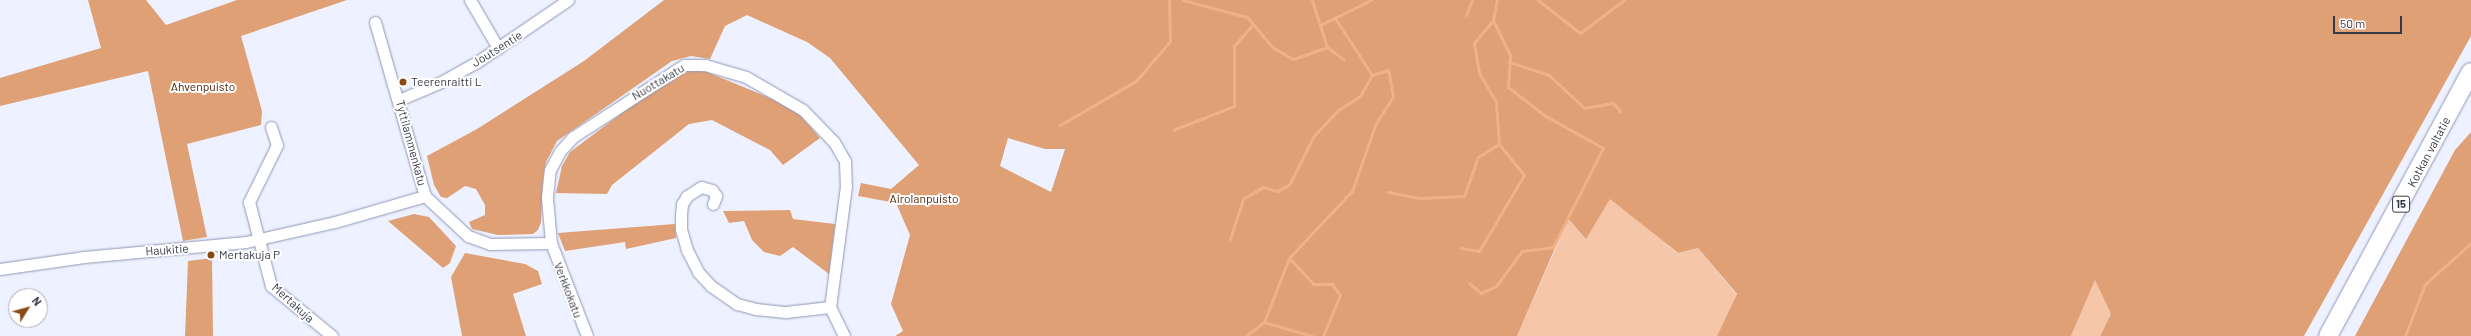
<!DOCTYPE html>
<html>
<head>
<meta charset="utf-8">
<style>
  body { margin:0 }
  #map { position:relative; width:2471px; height:336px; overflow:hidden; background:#eef1ff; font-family:Barlow,sans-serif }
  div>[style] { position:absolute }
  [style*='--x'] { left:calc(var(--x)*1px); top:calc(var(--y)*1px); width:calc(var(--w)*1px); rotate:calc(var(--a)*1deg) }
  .green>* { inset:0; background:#f6c6a8 }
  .forest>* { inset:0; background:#dfa076 }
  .stream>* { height:3px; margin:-1.5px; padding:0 1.5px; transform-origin:1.5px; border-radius:1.5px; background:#f1b086 }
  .roads { filter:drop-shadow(0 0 1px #8f96b6) drop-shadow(0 0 1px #8f96b6) }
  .minor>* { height:11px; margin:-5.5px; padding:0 5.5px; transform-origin:5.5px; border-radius:5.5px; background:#fff }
  .trunk>* { height:18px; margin:-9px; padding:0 9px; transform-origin:9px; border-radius:9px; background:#fff }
  .dots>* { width:11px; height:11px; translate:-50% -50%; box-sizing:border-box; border:2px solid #fff; border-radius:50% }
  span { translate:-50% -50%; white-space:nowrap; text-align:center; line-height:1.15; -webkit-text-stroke:4px #fff; paint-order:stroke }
  .shield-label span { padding:1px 3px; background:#fff; border:1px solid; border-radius:3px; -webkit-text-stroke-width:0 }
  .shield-label { font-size:11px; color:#373947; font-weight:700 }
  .street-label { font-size:12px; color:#373947 }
  .poi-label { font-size:12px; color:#373947 }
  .left { translate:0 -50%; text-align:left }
  .park-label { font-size:12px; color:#4f2705 }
  .north { position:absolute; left:8px; top:288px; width:40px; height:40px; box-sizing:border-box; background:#fff; border:1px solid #afb0b5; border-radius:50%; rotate:53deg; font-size:11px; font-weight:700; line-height:16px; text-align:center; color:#373947 }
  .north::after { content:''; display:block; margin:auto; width:14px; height:18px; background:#8a4914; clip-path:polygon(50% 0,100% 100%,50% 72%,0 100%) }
  .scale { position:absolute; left:2333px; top:16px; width:69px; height:18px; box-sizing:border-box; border:2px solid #373947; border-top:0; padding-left:5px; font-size:12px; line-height:14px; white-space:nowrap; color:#373947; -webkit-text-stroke:3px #fff; paint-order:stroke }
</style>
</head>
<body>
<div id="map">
  <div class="green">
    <i style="clip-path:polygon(1610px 198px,1677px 253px,1698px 248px,1737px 295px,1717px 336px,1517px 336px,1569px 218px,1586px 238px)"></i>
    <i style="clip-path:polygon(2095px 279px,2111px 314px,2100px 336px,2071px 336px)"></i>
  </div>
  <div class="forest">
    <i style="clip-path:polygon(88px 0,146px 0,166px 25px,237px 0,347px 0,241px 36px,262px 111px,261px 125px,187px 144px,207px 237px,183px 241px,148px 71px,0 106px,0 78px,101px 48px)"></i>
    <i style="clip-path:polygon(evenodd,664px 0,2471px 0,2471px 36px,2304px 336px,2100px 336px,2111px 314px,2095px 280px,2071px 336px,1717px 336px,1737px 294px,1698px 248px,1678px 253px,1610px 199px,1586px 239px,1568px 218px,1517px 336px,895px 336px,903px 331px,891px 304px,910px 235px,896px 203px,858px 196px,861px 183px,891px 189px,919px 165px,830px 58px,807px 42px,747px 15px,725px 26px,710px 59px,691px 56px,672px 61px,557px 141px,546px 162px,543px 178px,541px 222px,538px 230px,533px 234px,498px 235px,472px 229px,469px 222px,485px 215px,485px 205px,476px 189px,465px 186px,447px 198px,441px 197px,434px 185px,427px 156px,477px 129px,584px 61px,664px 0,1008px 138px,1045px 149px,1065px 149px,1051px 192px,1000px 166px,1008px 138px)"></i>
    <i style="clip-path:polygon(687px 70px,707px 72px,777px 101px,800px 115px,820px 138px,783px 165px,770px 150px,712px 120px,689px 124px,612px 185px,607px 194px,556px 193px,562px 166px,570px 152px,638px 101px)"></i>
    <i style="clip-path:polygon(2471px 132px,2471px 336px,2355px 336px,2455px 150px)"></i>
    <i style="clip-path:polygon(790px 210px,793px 219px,835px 224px,829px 274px,793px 247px,780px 256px,764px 252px,752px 240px,744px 221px,729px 223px,723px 211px)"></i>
    <i style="clip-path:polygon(414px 214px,429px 217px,456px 246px,450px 263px,443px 268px,388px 221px)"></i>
    <i style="clip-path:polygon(675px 224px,676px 238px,626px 249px,625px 242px,565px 251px,558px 233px)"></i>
    <i style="clip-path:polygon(465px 253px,525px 264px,538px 271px,542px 284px,513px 294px,526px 336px,462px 336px,451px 277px)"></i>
    <i style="clip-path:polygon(212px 258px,213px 336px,185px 336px,188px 261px)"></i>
  </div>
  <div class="stream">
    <i style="--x:1183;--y:0;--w:66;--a:14.9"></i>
    <i style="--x:1247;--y:17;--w:39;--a:50"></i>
    <i style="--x:1272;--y:47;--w:24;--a:30"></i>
    <i style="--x:1293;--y:59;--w:36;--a:-19"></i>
    <i style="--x:1312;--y:0;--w:49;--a:72.3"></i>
    <i style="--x:1327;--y:47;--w:21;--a:37"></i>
    <i style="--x:1538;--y:0;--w:53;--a:38.2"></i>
    <i style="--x:1580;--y:33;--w:55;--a:-36.9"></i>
    <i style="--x:1466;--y:15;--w:16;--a:-68"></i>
    <i style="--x:1320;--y:25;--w:57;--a:-26.1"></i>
    <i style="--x:1509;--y:62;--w:42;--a:18"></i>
    <i style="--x:1549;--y:75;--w:48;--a:43.3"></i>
    <i style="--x:1584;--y:108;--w:29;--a:-10"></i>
    <i style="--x:1613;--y:103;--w:11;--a:49"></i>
    <i style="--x:1060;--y:125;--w:88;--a:-30.1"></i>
    <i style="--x:1136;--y:81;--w:52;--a:-49.6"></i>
    <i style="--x:1170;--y:41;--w:41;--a:-91.4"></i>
    <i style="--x:1173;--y:130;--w:66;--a:-21.5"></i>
    <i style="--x:1234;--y:106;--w:60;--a:-90"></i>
    <i style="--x:1234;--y:46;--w:29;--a:-49"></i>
    <i style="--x:1388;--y:192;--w:33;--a:11"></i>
    <i style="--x:1420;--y:198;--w:44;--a:-2.6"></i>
    <i style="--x:1464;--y:196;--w:41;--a:-70.3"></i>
    <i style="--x:1478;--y:157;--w:25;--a:-32"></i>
    <i style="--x:1230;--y:239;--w:42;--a:-72"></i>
    <i style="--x:1243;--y:199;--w:23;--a:-31"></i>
    <i style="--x:1263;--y:187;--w:15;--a:16"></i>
    <i style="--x:1277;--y:191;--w:13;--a:-27"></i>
    <i style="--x:1289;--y:185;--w:54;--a:-63.4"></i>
    <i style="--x:1313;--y:137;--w:35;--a:-47"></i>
    <i style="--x:1337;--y:111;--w:27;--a:-33"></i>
    <i style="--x:1360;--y:96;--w:24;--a:-60"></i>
    <i style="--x:1461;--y:248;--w:18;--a:9"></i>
    <i style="--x:1479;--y:251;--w:88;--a:-59.4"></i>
    <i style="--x:1524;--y:175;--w:40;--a:-129"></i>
    <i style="--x:1499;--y:144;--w:42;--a:-94.1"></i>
    <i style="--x:1496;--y:102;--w:34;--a:-120"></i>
    <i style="--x:1479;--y:72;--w:29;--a:-100"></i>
    <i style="--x:1474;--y:43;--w:30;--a:-50"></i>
    <i style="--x:1289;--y:258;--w:35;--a:47"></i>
    <i style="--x:1313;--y:284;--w:19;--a:0"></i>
    <i style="--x:1332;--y:284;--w:14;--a:54"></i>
    <i style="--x:1340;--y:295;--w:44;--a:112.5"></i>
    <i style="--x:1469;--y:283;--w:16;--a:40"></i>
    <i style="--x:1481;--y:293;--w:17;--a:-25"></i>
    <i style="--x:1496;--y:286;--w:44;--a:-53.4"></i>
    <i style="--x:1522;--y:251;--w:31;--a:-7"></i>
    <i style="--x:1553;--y:247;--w:111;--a:-63.2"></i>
    <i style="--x:1603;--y:148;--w:68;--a:-150.8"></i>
    <i style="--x:1544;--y:115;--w:46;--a:-142.1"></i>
    <i style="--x:1508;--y:87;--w:32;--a:-86"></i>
    <i style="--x:1510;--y:55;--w:39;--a:-116"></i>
    <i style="--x:1493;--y:20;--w:20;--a:-79"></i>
    <i style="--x:1264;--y:322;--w:50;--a:16.3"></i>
    <i style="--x:1246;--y:336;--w:23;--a:-38"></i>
    <i style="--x:1264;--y:322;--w:69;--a:-68.7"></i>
    <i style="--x:1289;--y:258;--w:92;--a:-46.8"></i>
    <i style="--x:1352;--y:191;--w:72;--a:-70.6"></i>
    <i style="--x:1376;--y:123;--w:31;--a:-57"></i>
    <i style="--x:1393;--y:97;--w:27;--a:-100"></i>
    <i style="--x:1388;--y:70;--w:17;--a:163"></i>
    <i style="--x:1372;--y:75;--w:68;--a:-123"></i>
    <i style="--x:2405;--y:336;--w:56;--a:-69"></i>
    <i style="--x:2425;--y:284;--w:62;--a:-41.7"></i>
  </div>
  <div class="roads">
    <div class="minor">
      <i style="--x:470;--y:0;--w:56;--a:59.7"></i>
      <i style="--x:375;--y:22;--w:181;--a:74"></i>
      <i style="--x:425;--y:196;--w:59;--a:42.9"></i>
      <i style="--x:468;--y:236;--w:23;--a:20"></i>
      <i style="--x:490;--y:244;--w:61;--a:-0.9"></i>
      <i style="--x:551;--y:243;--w:46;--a:-95"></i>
      <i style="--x:547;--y:197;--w:27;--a:-84"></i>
      <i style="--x:550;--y:170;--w:21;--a:-62"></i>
      <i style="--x:560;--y:151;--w:19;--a:-47"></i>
      <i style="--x:573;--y:137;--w:132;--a:-33"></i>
      <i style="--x:684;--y:65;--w:21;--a:0"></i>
      <i style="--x:705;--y:65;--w:43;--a:16.3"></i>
      <i style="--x:746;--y:77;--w:66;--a:30.1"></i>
      <i style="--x:803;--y:110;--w:45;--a:45.9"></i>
      <i style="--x:834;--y:142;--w:22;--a:60"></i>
      <i style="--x:845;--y:161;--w:25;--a:88"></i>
      <i style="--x:846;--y:186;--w:122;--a:97.5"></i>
      <i style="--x:830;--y:307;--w:32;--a:64"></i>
      <i style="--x:399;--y:100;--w:46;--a:-23.2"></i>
      <i style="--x:441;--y:82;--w:41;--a:-29.1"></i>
      <i style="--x:477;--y:62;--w:110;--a:-34.3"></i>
      <i style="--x:271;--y:127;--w:19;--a:72"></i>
      <i style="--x:277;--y:145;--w:64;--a:116.2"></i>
      <i style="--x:249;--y:202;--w:87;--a:75.3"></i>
      <i style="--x:271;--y:286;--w:79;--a:39.3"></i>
      <i style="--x:713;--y:204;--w:9;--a:-69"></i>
      <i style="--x:716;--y:196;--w:7;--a:-124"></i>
      <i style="--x:712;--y:190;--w:11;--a:-165"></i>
      <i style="--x:701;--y:187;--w:17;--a:147"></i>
      <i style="--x:687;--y:196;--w:9;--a:122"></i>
      <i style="--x:682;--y:204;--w:11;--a:95"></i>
      <i style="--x:681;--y:215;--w:14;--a:90"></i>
      <i style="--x:681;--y:229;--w:22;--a:74"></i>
      <i style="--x:687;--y:250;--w:25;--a:63"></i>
      <i style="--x:698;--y:272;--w:19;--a:47"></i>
      <i style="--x:711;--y:286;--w:32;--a:35"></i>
      <i style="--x:737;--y:304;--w:20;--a:15"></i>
      <i style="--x:756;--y:309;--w:30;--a:6"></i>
      <i style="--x:786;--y:312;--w:44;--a:-6.5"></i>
      <i style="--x:551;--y:243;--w:100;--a:68.8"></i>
      <i style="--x:0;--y:269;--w:85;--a:-8.1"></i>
      <i style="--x:84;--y:257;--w:163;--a:-5.3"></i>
      <i style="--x:246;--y:242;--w:91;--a:-12.7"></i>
      <i style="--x:335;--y:222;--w:94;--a:-16.1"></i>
    </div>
    <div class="trunk">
      <i style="--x:2328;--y:336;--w:300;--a:-61.6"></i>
    </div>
  </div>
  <div class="dots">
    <i style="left:403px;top:82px;background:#8a4914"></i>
    <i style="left:211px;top:255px;background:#8a4914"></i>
  </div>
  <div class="shield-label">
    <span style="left:2401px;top:204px">15</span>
  </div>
  <div class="street-label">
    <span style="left:497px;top:49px;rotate:-32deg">Joutsentie</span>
    <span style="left:658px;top:82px;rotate:-31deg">Nuottakatu</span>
    <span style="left:411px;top:143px;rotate:75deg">Tyttilammenkatu</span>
    <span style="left:2429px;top:152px;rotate:-62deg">Kotkan valtatie</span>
    <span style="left:167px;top:250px;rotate:-4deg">Haukitie</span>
    <span style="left:568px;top:290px;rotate:69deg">Verkkokatu</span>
    <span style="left:293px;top:303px;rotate:42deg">Mertakuja</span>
  </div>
  <div class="poi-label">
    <span class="left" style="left:411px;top:82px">Teerenraitti L</span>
    <span class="left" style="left:219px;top:255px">Mertakuja P</span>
  </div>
  <div class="park-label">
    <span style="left:203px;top:87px">Ahvenpuisto</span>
    <span style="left:924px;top:199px">Airolanpuisto</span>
  </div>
  <div class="north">N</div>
  <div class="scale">50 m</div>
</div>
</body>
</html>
